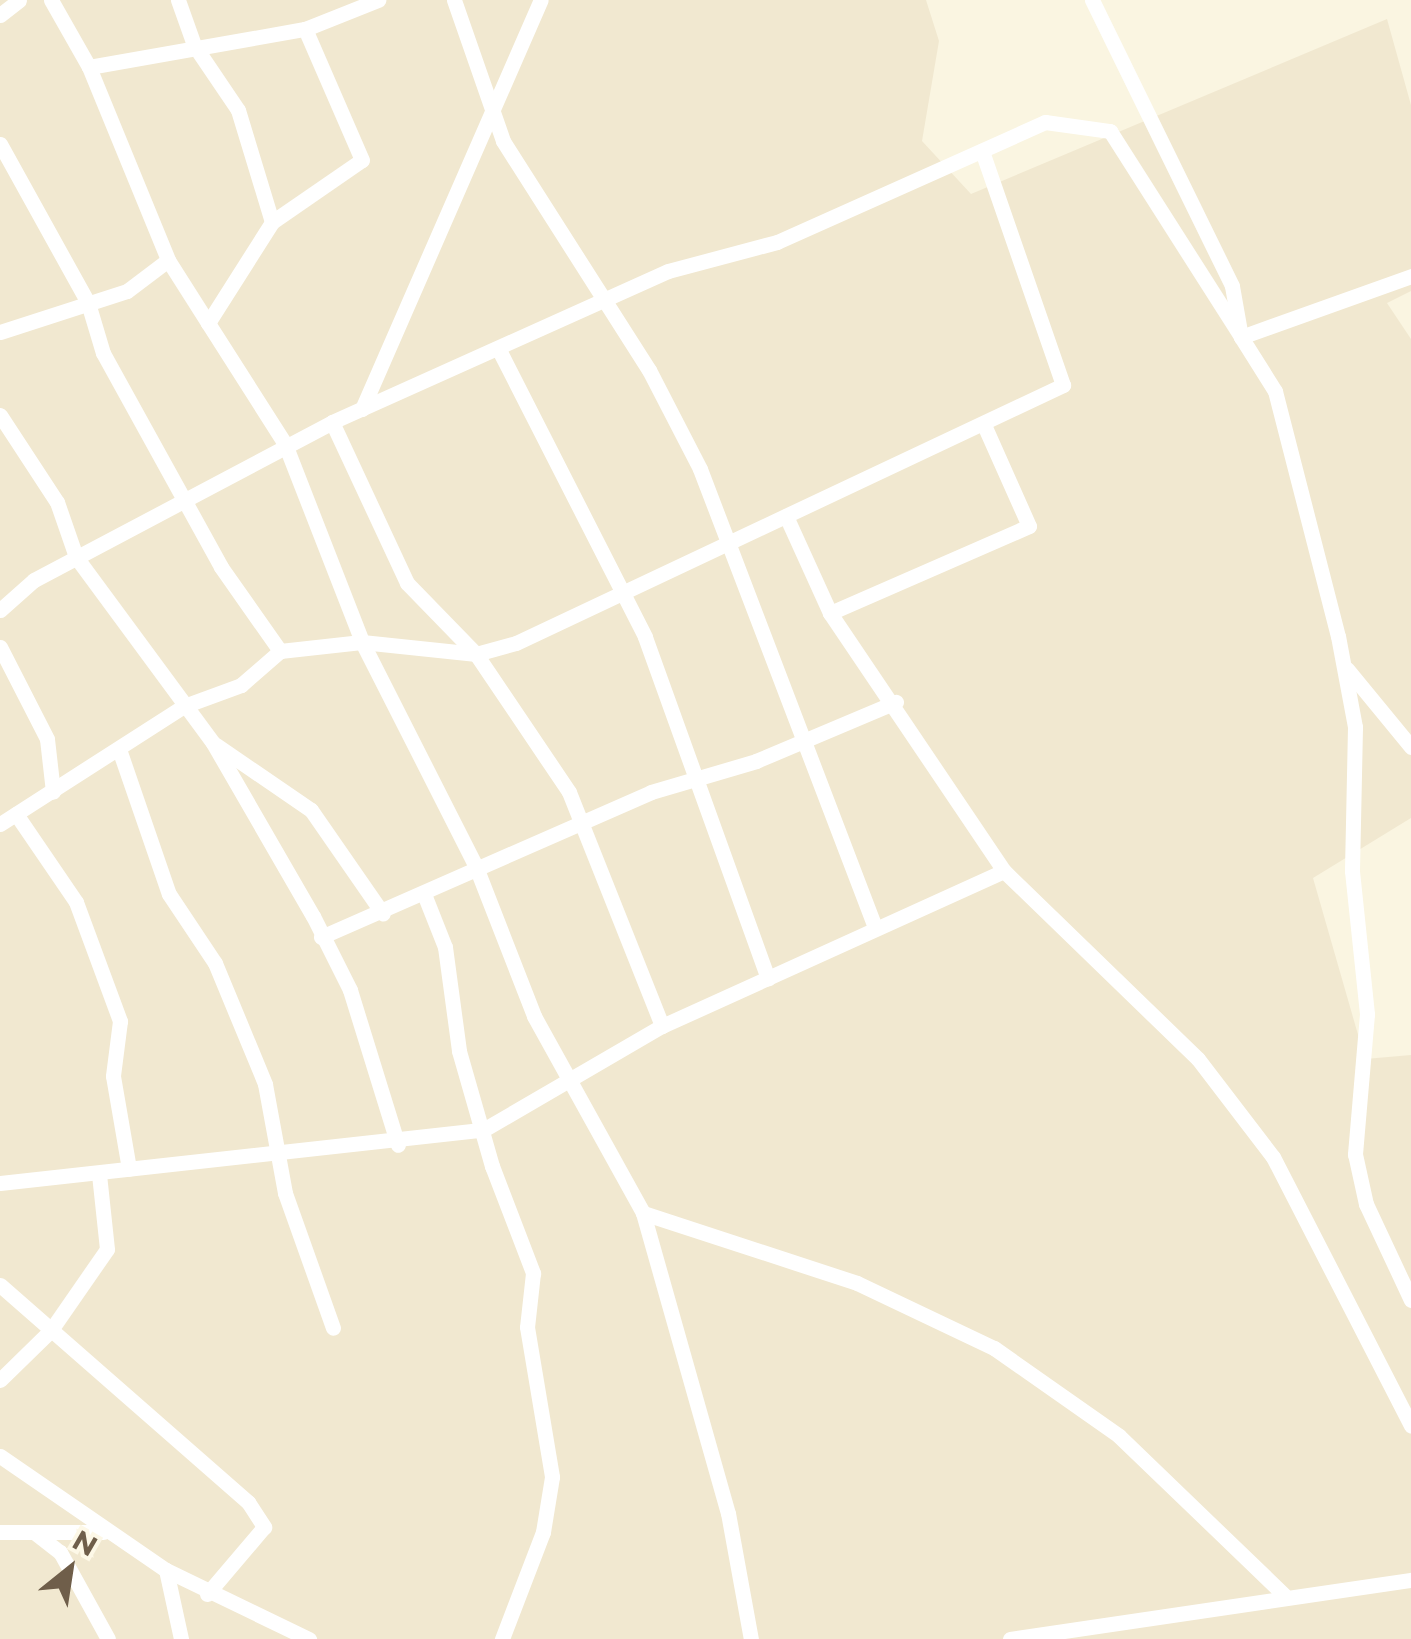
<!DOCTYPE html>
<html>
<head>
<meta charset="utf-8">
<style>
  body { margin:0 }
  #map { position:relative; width:1411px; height:1639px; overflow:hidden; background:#faf5e1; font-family:Montserrat,sans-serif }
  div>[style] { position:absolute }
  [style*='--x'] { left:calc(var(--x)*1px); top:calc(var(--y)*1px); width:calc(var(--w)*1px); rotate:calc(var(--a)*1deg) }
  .residential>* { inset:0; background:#f1e8d0 }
  .minor>* { height:15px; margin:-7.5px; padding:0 7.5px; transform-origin:7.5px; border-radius:7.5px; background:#fff }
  span { translate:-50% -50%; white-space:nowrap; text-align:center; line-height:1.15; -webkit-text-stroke:8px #fdf8e7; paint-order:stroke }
  .north { position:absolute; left:20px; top:1519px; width:100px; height:100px; -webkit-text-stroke:8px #fdf8e7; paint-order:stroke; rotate:30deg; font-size:28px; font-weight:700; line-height:40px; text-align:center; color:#6f5e4a }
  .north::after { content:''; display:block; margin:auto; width:35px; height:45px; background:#6f5e4a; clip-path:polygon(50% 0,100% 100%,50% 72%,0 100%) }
</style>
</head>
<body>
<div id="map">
  <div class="residential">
    <i style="clip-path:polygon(0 0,926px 0,939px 41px,922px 141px,971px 194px,1387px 19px,1411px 105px,1411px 291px,1387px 303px,1411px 339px,1411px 818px,1313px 878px,1365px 1059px,1411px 1055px,1411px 1639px,0 1639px)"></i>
  </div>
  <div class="minor">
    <i style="--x:51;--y:0;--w:77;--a:60.4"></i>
    <i style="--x:89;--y:67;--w:219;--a:-10"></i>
    <i style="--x:305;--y:29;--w:79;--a:-21.7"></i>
    <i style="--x:178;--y:0;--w:48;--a:70.4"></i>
    <i style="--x:194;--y:45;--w:78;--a:55.9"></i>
    <i style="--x:238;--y:110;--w:117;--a:73.1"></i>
    <i style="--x:454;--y:0;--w:149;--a:70.8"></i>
    <i style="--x:503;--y:141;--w:272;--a:57.5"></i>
    <i style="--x:649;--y:370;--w:111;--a:62.7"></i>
    <i style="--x:700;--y:469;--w:490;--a:69.1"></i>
    <i style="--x:1092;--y:0;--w:318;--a:63.9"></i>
    <i style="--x:1232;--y:286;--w:52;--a:80"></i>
    <i style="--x:1241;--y:337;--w:64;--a:57.8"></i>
    <i style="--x:1275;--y:391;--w:253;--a:75.6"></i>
    <i style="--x:1338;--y:636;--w:93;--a:79.4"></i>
    <i style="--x:1355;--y:727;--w:144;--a:91.2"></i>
    <i style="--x:1352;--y:871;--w:144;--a:84"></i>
    <i style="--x:1367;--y:1014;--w:141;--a:94.9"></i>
    <i style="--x:1355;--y:1154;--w:51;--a:77.6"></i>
    <i style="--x:1366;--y:1204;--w:106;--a:64.9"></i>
    <i style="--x:0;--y:15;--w:24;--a:-38"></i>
    <i style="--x:89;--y:67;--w:209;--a:67.7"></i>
    <i style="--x:0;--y:144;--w:182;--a:61"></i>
    <i style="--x:88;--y:303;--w:52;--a:73.3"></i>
    <i style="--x:103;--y:353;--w:244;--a:61.1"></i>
    <i style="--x:221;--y:567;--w:103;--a:54.9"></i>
    <i style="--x:208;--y:323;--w:143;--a:57.5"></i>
    <i style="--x:285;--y:444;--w:212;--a:68.7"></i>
    <i style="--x:362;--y:642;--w:252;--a:63.1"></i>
    <i style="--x:476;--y:867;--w:160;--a:68.7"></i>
    <i style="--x:534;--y:1016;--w:225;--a:61"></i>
    <i style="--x:643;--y:1213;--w:312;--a:74.2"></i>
    <i style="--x:728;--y:1513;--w:128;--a:79.7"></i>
    <i style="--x:0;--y:332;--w:133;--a:-17.9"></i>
    <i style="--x:127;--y:291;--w:51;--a:-37.1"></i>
    <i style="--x:168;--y:260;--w:75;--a:57.6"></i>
    <i style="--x:208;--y:323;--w:120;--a:-57.6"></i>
    <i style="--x:272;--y:222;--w:109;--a:-34.6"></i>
    <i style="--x:362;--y:160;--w:143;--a:-113.5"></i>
    <i style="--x:498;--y:348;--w:324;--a:63"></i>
    <i style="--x:645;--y:637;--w:363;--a:70.2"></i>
    <i style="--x:362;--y:409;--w:446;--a:-66.4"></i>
    <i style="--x:0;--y:415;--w:104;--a:56.8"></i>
    <i style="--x:57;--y:502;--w:58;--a:70.9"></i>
    <i style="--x:76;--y:557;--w:231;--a:53.6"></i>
    <i style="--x:213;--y:743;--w:200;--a:60"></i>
    <i style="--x:313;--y:916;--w:83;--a:63.4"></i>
    <i style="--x:350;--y:990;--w:162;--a:72.8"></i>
    <i style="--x:332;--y:422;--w:178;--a:65"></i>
    <i style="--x:407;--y:583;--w:99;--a:45.8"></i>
    <i style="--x:476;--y:654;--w:166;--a:56"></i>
    <i style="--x:569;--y:792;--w:252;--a:68.3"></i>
    <i style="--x:786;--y:516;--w:107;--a:65.6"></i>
    <i style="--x:830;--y:613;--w:311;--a:56"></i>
    <i style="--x:1004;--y:871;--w:270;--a:44.1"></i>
    <i style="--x:1198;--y:1059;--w:123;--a:52.6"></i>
    <i style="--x:1273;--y:1157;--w:302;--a:62.8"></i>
    <i style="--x:0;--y:610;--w:45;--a:-41.4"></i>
    <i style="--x:34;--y:580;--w:337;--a:-27.9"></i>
    <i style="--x:332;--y:422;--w:368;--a:-24.2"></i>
    <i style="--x:668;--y:271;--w:113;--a:-14.9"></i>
    <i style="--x:777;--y:242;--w:294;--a:-24.1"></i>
    <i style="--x:1045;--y:122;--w:66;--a:7.9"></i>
    <i style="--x:1110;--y:131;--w:244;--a:57.5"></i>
    <i style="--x:1241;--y:337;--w:181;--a:-19.7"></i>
    <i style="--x:830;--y:613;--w:217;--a:-23.6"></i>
    <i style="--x:1029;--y:526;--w:111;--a:-114"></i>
    <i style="--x:0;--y:647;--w:103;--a:62.9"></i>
    <i style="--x:47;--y:739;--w:53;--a:83.5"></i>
    <i style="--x:1347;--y:669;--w:101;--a:50.6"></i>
    <i style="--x:216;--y:745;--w:115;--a:34.4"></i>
    <i style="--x:311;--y:810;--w:126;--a:55.3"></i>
    <i style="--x:120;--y:752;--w:150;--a:71"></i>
    <i style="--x:169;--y:894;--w:83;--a:56.3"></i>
    <i style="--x:215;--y:963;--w:131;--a:67.5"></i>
    <i style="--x:265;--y:1084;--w:111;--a:79.6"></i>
    <i style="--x:285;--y:1193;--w:143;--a:70.4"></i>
    <i style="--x:16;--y:814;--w:107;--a:55.7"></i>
    <i style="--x:76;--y:902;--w:127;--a:69.7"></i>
    <i style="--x:120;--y:1021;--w:55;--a:97.3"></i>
    <i style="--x:113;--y:1076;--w:94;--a:80.2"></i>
    <i style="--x:0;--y:824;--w:219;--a:-32.7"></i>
    <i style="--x:184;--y:706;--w:61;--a:-20.2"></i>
    <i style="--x:241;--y:685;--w:52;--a:-41.1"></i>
    <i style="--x:280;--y:651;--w:82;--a:-6.3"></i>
    <i style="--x:362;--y:642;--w:115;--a:6"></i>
    <i style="--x:476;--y:654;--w:41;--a:-15.4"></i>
    <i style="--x:516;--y:643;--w:605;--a:-25.25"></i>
    <i style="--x:1063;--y:385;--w:248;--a:-109.1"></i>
    <i style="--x:424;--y:894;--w:57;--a:68.4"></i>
    <i style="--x:445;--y:947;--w:105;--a:82.3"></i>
    <i style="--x:459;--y:1051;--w:120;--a:74"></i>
    <i style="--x:492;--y:1166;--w:115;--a:69"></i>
    <i style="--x:533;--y:1273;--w:54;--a:96.3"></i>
    <i style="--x:527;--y:1327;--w:152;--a:80.5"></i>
    <i style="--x:552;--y:1477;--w:56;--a:99.3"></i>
    <i style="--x:543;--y:1532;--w:115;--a:111"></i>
    <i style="--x:321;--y:937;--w:360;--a:-23.7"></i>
    <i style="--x:651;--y:792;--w:109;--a:-16.4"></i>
    <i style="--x:756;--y:761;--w:152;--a:-22.9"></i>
    <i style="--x:0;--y:1183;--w:486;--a:-6.3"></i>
    <i style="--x:483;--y:1130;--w:207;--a:-30.2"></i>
    <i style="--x:662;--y:1026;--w:375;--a:-24.4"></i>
    <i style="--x:643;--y:1213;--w:225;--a:18.1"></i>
    <i style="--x:857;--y:1283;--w:152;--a:25.4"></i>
    <i style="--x:994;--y:1348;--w:153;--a:35.1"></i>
    <i style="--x:1119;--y:1436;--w:229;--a:43.9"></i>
    <i style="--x:0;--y:1285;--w:330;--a:41.2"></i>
    <i style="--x:248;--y:1502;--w:30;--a:57"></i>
    <i style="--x:264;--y:1527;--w:88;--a:130.4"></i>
    <i style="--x:0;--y:1380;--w:71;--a:-44.4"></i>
    <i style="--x:51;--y:1330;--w:98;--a:-55.3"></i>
    <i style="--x:107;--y:1249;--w:75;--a:-96.1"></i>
    <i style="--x:0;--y:1456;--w:201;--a:34.5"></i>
    <i style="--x:166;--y:1570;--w:159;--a:25.8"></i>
    <i style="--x:0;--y:1532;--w:103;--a:0"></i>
    <i style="--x:34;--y:1532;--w:33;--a:38"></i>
    <i style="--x:60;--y:1552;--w:99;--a:61.1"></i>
    <i style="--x:166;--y:1570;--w:71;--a:77.7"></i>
    <i style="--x:1010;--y:1639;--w:405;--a:-8.4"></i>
  </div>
  <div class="north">N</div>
</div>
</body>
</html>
